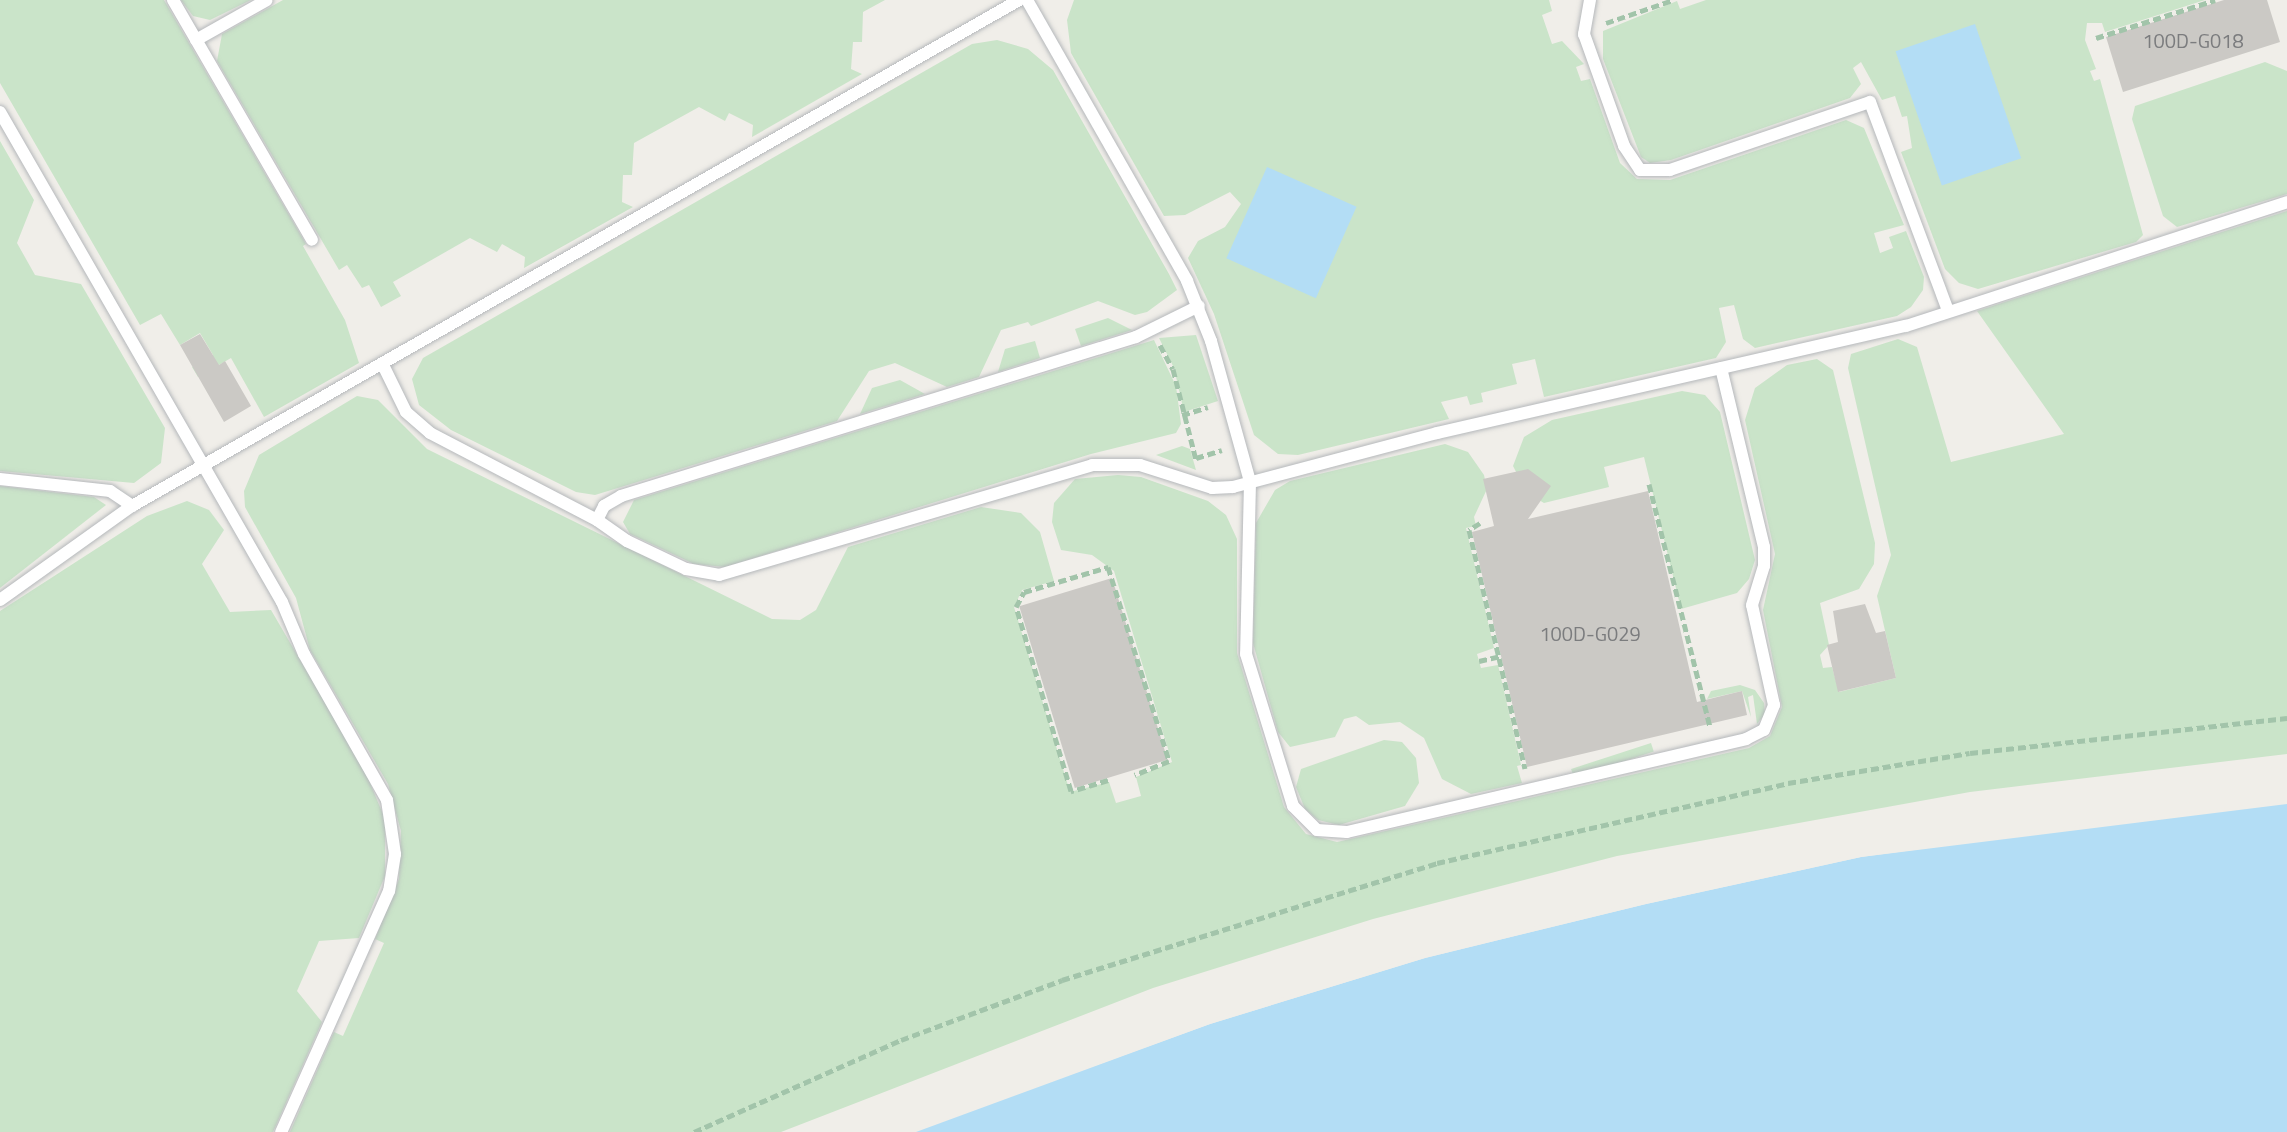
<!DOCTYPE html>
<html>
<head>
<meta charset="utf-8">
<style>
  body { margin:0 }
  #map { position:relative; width:2287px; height:1132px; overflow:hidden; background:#f0eee9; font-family:"Titillium Web",sans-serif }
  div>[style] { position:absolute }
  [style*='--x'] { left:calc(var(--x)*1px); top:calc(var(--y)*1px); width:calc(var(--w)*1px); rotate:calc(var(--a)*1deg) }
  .green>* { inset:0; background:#cae4c9; transform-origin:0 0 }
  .water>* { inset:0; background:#b3ddf5; transform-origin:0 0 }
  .pier>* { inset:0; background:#f0eee9 }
  .building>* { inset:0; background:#cbc9c5; transform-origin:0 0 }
  .path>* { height:5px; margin-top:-2.5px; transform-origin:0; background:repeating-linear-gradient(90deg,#a2c4aa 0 8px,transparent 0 12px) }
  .roads { filter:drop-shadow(0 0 2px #b5b8bb) drop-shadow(0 0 2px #b5b8bb) }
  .lane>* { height:12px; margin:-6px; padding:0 6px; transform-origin:6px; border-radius:6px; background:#fff }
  span { translate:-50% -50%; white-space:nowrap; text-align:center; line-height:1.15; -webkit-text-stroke:8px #fff; paint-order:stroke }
  .number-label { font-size:20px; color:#7b7c7e }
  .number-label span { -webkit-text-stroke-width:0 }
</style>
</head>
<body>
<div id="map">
  <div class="green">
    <i style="clip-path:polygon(0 0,164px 0,306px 244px,303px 246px,345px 320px,359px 363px,264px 417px,231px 358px,198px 377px,192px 367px,213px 355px,200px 333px,180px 345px,161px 314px,140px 325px,0 83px)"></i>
    <i style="clip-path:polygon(181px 0,251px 0,210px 20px,193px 16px)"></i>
    <i style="clip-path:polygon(283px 0,885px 0,863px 12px,862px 42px,853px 42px,851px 69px,862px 74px,752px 137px,753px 125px,729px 113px,725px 121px,699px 107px,634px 143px,632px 175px,623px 175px,622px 202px,633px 207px,524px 268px,525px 257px,502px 244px,497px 252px,470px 238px,393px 282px,401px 296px,381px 307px,369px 285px,362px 288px,347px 265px,339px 270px,217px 61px,222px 34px)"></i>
    <i style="clip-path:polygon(1074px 0,1549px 0,1552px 11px,1542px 15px,1552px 44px,1562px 41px,1584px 64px,1576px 67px,1581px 81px,1590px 79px,1620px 163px,1637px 179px,1670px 180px,1846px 120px,1864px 128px,1904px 225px,1874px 233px,1880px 253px,1893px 248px,1889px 237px,1906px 231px,1924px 277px,1923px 290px,1911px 307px,1897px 316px,1755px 348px,1743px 339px,1734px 305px,1719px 308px,1726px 342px,1716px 358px,1544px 397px,1535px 359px,1512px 364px,1517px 384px,1481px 393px,1483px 402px,1470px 405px,1467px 396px,1441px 402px,1449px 419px,1298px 455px,1278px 454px,1254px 435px,1214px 314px,1188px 258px,1198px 241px,1225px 227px,1241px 204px,1230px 192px,1185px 215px,1164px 216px,1071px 53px,1067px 20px)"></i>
    <i style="clip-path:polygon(1706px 0,2205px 0,2105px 32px,2102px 23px,2087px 23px,2085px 40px,2096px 69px,2090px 71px,2094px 81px,2100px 79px,2143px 235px,2136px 242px,1978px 289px,1959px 283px,1945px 269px,1901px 152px,1912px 148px,1907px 116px,1902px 117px,1895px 96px,1882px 100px,1861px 62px,1853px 68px,1861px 84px,1850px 98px,1671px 160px,1650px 163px,1641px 157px,1603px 59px,1603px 31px,1677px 1px,1680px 9px)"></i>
    <i style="clip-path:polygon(997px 40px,1028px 49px,1053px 70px,1169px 274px,1177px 290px,1147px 312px,1135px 315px,1098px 301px,1031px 326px,1028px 322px,1001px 330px,979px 377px,947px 387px,895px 363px,869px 371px,837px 421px,595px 495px,576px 492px,451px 430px,419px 405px,412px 379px,423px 358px,972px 44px)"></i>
    <i style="clip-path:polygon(2265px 62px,2287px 71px,2287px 194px,2177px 227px,2163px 216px,2132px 119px,2135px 106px)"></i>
    <i style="clip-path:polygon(0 141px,34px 200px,17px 243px,35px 275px,81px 284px,165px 428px,161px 463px,134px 483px,0 471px)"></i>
    <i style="clip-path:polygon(2287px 211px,2287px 754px,1970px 792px,1617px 856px,1373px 919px,1153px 988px,781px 1132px,290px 1132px,334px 1032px,343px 1036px,384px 943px,375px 939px,399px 879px,401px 831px,388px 784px,310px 650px,296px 598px,245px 507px,244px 491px,259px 455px,357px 396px,378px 400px,427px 449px,772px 619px,800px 620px,816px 610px,848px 547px,981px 507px,1021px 513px,1040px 532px,1054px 581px,1022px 590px,1014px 607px,1070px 792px,1109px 782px,1116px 803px,1141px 796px,1136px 777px,1172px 762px,1114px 571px,1092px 555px,1061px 550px,1052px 522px,1054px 503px,1075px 479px,1118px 475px,1141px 477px,1208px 501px,1226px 515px,1237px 539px,1237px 653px,1284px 807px,1306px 834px,1337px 842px,1749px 748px,1770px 736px,1782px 707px,1763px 610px,1775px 554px,1745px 420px,1755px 388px,1787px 365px,1817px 359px,1833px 370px,1875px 543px,1874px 564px,1859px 589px,1820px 603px,1829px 645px,1820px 655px,1823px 668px,1832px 667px,1839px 692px,1896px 678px,1877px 596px,1891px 555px,1848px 368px,1851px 354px,1898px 339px,1917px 347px,1951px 462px,2064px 434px,1977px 311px)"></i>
    <i style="clip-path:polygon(1108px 318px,1132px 330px,1081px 346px,1075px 329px)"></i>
    <i style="clip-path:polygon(1196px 335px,1218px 401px,1184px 412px,1174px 368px,1159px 338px)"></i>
    <i style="clip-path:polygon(1154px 340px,1176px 386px,1181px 424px,1176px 433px,1091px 454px,725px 567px,694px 564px,630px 534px,623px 522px,634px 500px)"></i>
    <i style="clip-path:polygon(1035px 341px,1040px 358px,998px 372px,1005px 349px)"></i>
    <i style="clip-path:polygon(900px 380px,925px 394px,860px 414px,872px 388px)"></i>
    <i style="clip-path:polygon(1682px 391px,1705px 395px,1720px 412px,1755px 560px,1749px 579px,1737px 593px,1681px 609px,1644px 457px,1604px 467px,1609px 487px,1544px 503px,1527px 493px,1513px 466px,1524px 437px,1552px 420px)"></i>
    <i style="clip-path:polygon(1445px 444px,1468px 452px,1484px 475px,1487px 489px,1474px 517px,1476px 526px,1466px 528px,1494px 648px,1477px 654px,1481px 668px,1498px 665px,1521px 765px,1517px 766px,1522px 783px,1471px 794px,1442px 779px,1424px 738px,1400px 722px,1369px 725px,1356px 716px,1344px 719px,1335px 737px,1290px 747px,1278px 732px,1253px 643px,1256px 523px,1275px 490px,1290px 481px)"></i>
    <i style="clip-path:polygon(1182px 446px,1190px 449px,1196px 470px,1156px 455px)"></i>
    <i style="clip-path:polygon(0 486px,94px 497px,106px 505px,0 588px)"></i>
    <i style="clip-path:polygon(187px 501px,209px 510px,224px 530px,202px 564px,230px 612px,271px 610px,365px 771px,385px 819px,385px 876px,359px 938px,319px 941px,297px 991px,322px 1022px,273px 1132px,0 1132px,0 611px,147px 516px)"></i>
    <i style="clip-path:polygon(1740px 685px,1755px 690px,1764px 703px,1765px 714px,1757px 724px,1753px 695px,1748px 697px,1751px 717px,1742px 691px,1707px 699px,1711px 691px)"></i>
    <i style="clip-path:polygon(1384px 740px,1402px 742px,1416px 758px,1419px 783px,1405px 806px,1339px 825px,1318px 820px,1305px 809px,1296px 787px,1301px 769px)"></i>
    <i style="left:1651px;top:743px;width:9px;height:84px;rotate:72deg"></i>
  </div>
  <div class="water">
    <i style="left:1975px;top:24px;width:142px;height:84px;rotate:71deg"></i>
    <i style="left:1267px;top:167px;width:98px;height:100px;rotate:24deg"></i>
    <i style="clip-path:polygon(2287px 804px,2287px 1132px,916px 1132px,1210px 1024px,1425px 958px,1646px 904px,1861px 857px)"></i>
  </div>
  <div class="pier">
    <i style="clip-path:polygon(2287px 800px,1861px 857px,1646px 904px,1425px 958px,1210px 1024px,912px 1132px,1209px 1020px,1424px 954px,1645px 900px,1860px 853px)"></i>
  </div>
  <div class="building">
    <i style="clip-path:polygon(2224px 0,2267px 0,2280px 42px,2123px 92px,2106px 37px)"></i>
    <i style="clip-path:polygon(200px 334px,219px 365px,225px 361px,251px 406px,224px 422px,180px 345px)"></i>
    <i style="clip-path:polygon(1528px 469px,1551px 486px,1528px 519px,1648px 491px,1697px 702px,1742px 691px,1747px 715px,1527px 767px,1472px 532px,1494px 526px,1483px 479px)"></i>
    <i style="left:1112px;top:578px;width:190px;height:97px;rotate:73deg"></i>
    <i style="clip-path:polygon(1865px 604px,1876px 633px,1885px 631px,1896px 678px,1838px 692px,1827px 645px,1838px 642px,1833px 611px)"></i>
  </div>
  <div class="path">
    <i style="--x:1606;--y:23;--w:71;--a:-18.9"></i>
    <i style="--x:2096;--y:38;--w:125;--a:-17.7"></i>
    <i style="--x:1160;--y:345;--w:27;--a:62"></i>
    <i style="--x:1173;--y:369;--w:94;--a:75.8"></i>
    <i style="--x:1182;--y:415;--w:27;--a:-17"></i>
    <i style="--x:1196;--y:458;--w:27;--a:-17"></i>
    <i style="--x:1649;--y:484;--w:250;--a:75.9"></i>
    <i style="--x:1480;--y:523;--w:13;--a:148"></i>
    <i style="--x:1469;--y:530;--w:245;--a:76.8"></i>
    <i style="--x:1479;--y:661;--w:23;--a:-13"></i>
    <i style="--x:1108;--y:780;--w:39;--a:163"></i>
    <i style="--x:1071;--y:791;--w:192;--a:-106.6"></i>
    <i style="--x:1016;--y:607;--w:17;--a:-62"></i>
    <i style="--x:1024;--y:592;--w:88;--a:-16.6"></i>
    <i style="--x:1108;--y:567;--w:203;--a:72.5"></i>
    <i style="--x:1169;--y:761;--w:37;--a:158"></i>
    <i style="--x:694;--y:1132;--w:227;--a:-24"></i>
    <i style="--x:901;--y:1040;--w:172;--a:-20.4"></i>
    <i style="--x:1062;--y:980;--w:393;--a:-17.3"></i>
    <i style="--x:1437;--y:863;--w:360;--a:-12.8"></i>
    <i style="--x:1788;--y:783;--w:184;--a:-9.4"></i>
    <i style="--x:1970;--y:753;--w:319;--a:-6.3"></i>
  </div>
  <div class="roads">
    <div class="lane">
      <i style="--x:173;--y:0;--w:277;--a:59.9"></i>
      <i style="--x:1027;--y:0;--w:323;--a:60.3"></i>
      <i style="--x:1187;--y:281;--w:65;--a:68.2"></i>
      <i style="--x:1211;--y:341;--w:146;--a:74.5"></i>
      <i style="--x:1250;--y:482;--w:172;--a:91.3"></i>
      <i style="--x:1246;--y:654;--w:159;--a:72.8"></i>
      <i style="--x:1293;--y:806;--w:34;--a:45"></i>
      <i style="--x:1317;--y:830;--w:30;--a:4"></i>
      <i style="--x:1347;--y:832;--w:410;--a:-13.1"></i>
      <i style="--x:1746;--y:739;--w:20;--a:-27"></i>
      <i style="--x:1764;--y:730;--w:27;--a:-68"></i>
      <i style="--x:1774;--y:705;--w:102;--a:-102.4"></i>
      <i style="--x:1752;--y:605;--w:41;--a:-72.9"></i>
      <i style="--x:1764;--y:566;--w:19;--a:-90"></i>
      <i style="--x:1764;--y:547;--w:184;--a:-103.5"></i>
      <i style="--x:1590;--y:0;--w:35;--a:100"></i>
      <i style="--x:1584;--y:34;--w:119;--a:70.3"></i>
      <i style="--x:1624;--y:146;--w:29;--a:56"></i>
      <i style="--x:1640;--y:170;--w:30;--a:0"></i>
      <i style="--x:1670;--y:170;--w:211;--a:-18.8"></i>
      <i style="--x:1870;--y:102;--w:223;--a:69.5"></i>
      <i style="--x:196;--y:40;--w:81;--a:-29.4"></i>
      <i style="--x:0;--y:112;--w:565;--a:60.08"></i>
      <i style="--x:282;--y:602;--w:56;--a:67.1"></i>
      <i style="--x:304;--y:654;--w:168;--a:60.4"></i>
      <i style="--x:387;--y:800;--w:55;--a:81.6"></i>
      <i style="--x:395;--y:854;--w:37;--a:99"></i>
      <i style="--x:389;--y:891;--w:264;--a:114.1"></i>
      <i style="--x:383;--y:365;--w:52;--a:63.9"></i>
      <i style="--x:406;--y:412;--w:32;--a:41"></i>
      <i style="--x:430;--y:433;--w:188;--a:27.5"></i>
      <i style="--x:597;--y:520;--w:37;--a:35"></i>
      <i style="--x:627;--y:541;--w:65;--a:25.4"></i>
      <i style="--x:686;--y:569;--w:34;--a:10"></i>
      <i style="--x:719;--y:575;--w:389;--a:-16.4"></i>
      <i style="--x:1092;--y:465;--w:48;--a:0"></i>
      <i style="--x:1140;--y:465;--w:76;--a:17.7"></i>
      <i style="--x:1212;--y:488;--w:21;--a:-3"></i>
      <i style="--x:1233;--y:487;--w:211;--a:-14.8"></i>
      <i style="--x:1437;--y:433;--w:481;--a:-12.9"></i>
      <i style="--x:1906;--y:326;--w:401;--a:-18"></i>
      <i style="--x:0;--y:479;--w:111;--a:6.2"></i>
      <i style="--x:110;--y:491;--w:27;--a:34"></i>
      <i style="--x:597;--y:520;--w:16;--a:-63"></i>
      <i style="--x:604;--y:506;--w:20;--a:-30"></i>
      <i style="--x:621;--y:496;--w:539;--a:-17.16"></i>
      <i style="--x:1136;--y:337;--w:70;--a:-26.2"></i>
      <i style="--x:0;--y:600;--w:162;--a:-35.5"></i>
      <i style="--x:132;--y:506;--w:1021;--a:-29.7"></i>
    </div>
  </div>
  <div class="number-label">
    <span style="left:2193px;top:40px">100D-G018</span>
    <span style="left:1590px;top:633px">100D-G029</span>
  </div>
</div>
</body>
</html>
